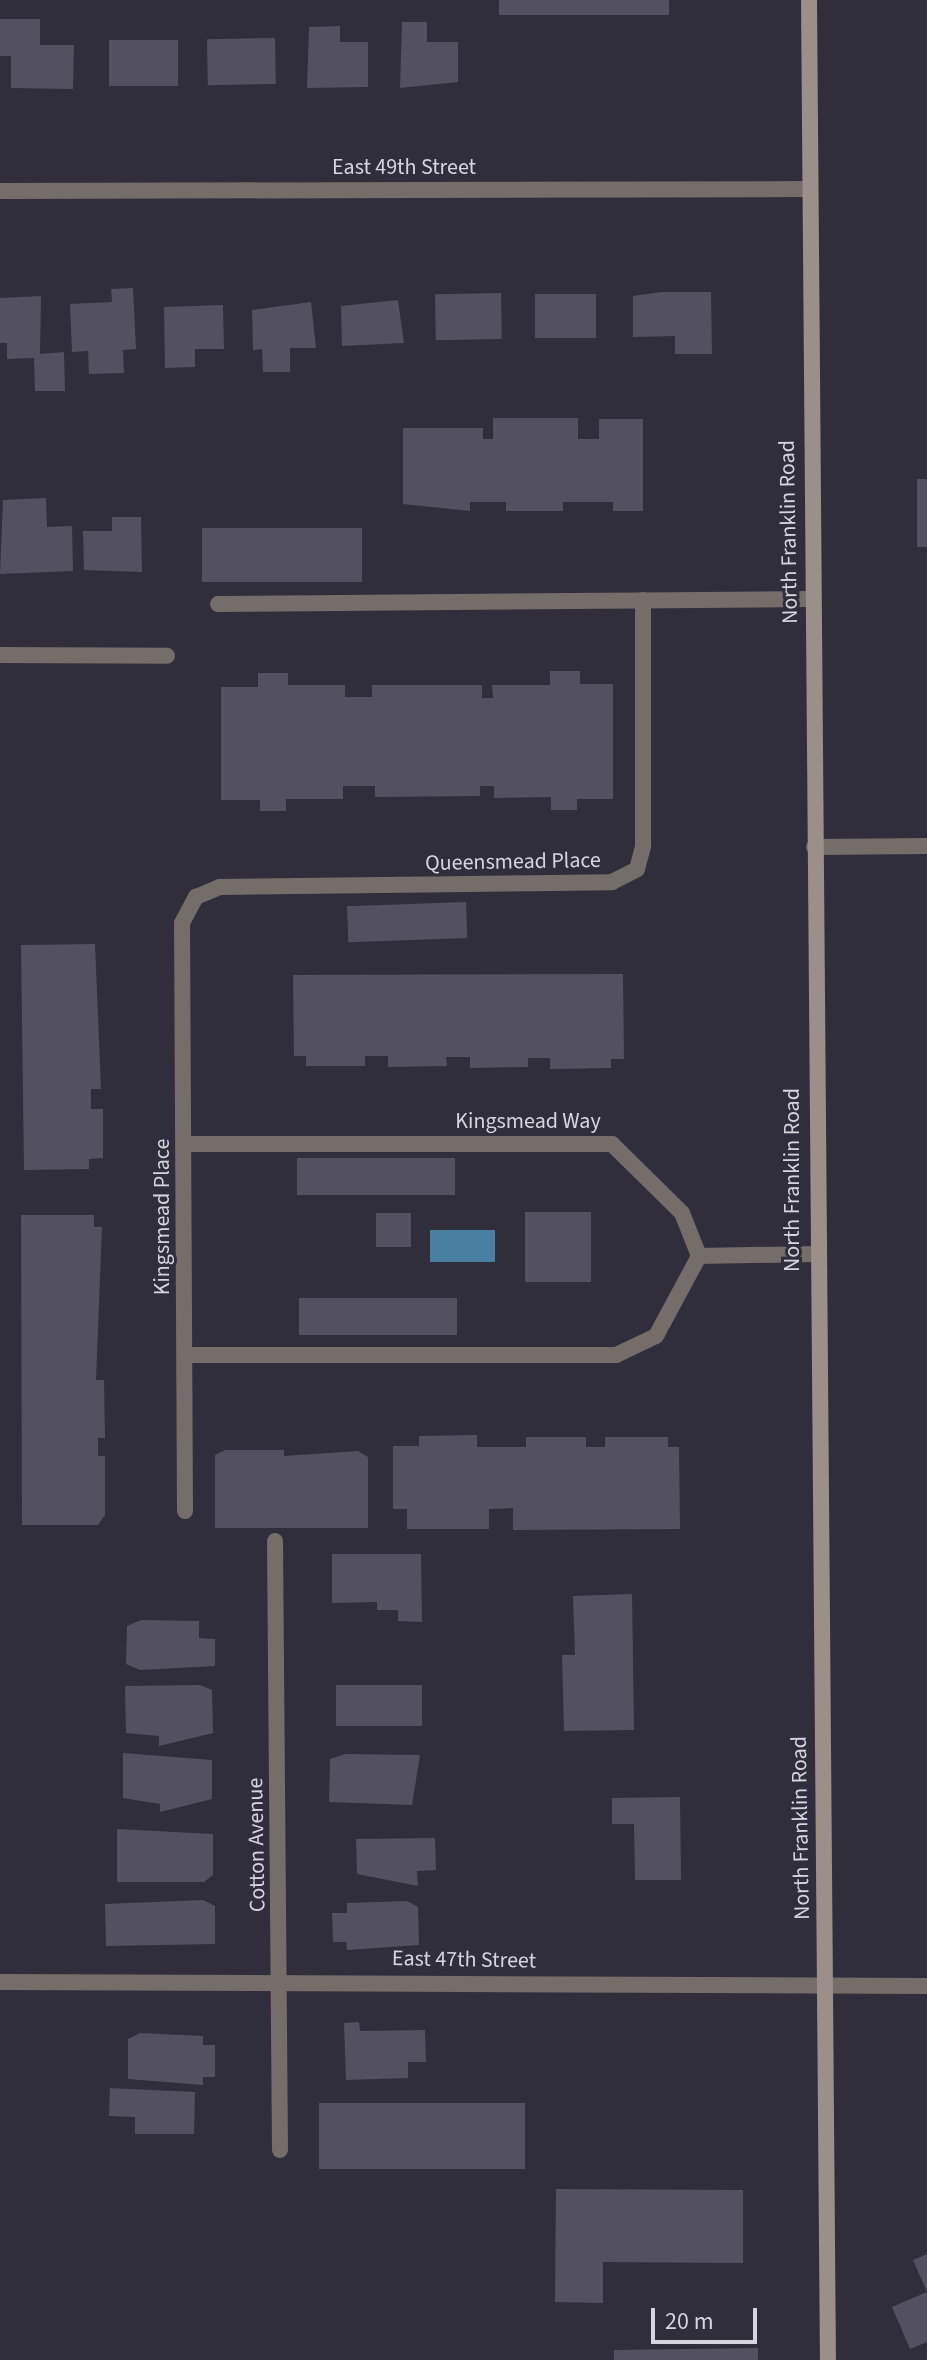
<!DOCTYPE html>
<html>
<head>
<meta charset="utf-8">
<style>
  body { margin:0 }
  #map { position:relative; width:927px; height:2360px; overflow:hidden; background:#302e3b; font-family:"Source Sans 3",sans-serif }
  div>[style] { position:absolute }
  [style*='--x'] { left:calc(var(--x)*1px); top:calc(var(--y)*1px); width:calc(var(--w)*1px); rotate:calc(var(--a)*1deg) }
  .water>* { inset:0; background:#4980a1; transform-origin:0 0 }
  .building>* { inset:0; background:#53515f; transform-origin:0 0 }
  .minor>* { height:16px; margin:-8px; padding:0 8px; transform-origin:8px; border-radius:8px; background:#746d69 }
  .secondary>* { height:16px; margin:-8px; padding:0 8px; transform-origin:8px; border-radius:8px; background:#9a8f89 }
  span { translate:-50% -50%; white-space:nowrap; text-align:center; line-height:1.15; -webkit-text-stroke:6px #302e3b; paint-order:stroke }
  .street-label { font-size:22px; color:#d6d5de }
  .scale { position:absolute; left:651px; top:2308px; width:106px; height:36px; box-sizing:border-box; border:4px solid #d6d5de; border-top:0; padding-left:10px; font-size:24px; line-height:28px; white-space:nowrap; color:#d6d5de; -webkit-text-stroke:6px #302e3b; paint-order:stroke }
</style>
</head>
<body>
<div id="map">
  <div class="water">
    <i style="left:495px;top:1230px;width:32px;height:65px;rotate:90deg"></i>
  </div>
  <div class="building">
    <i style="left:499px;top:0;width:170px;height:15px"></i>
    <i style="clip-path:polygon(0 19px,40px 19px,40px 45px,74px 45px,73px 89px,11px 88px,11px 56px,0 56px)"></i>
    <i style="clip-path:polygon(402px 22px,427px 22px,427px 42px,458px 42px,458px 82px,400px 88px)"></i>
    <i style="clip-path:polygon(340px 26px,340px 42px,368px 42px,368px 87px,307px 88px,309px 27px)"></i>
    <i style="left:275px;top:38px;width:46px;height:68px;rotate:89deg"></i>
    <i style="left:109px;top:40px;width:69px;height:46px"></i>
    <i style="clip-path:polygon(133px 288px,136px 349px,123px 350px,124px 373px,89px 374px,88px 351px,72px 352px,70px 304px,112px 302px,111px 289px)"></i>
    <i style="clip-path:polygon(662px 292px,711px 292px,712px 354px,675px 354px,675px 336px,633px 337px,633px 296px)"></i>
    <i style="left:501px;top:293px;width:46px;height:66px;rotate:89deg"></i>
    <i style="left:596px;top:294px;width:44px;height:61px;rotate:90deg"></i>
    <i style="clip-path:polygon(41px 296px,40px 354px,64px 352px,65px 391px,35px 391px,34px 358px,7px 359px,7px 343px,0 343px,0 298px)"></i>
    <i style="clip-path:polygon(398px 300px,404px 343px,342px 346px,341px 306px)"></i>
    <i style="clip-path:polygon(311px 302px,316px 348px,290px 348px,290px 372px,263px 372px,262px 349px,253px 350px,252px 310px)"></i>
    <i style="clip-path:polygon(223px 305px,224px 349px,195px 349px,195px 367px,165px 368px,164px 307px)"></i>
    <i style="clip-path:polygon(493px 418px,578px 418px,578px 439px,599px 439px,599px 419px,643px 419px,643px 511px,613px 511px,613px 502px,563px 502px,563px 511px,506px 511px,506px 502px,470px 502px,470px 511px,403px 504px,403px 428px,483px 428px,483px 439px,493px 439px)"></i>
    <i style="left:917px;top:479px;width:10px;height:68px"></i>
    <i style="clip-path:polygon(46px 498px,47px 527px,72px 526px,73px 571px,0 574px,3px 500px)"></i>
    <i style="clip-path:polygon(112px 517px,141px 517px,142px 572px,84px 570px,83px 531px,112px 531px)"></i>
    <i style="left:202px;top:528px;width:160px;height:54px"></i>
    <i style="clip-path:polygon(550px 671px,580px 671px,580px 684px,613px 684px,613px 799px,577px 799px,577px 810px,551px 810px,551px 797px,494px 798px,494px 786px,480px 786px,480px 796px,375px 797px,375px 786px,343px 786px,343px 799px,286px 799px,286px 811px,260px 811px,260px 800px,221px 800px,221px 687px,258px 687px,258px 673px,288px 673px,288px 685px,345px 685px,345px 697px,372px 697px,372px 685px,482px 685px,482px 698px,493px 698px,492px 685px,550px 685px)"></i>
    <i style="left:466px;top:902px;width:36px;height:119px;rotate:88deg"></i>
    <i style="clip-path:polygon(95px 944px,101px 1089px,91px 1089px,91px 1109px,103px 1109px,103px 1158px,89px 1159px,89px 1169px,24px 1170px,21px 945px)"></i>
    <i style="clip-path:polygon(623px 974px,624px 1059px,611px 1059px,611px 1068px,550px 1069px,550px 1058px,528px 1058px,528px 1067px,470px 1068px,470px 1057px,446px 1057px,447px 1066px,388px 1067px,388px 1056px,365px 1056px,365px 1066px,306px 1066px,306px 1056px,294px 1056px,293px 975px)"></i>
    <i style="left:297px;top:1158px;width:158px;height:37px"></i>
    <i style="left:525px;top:1212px;width:66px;height:70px"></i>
    <i style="left:376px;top:1213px;width:35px;height:34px"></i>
    <i style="clip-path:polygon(21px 1215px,94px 1215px,94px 1227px,102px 1227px,96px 1380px,104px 1380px,105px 1438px,98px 1438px,98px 1456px,105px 1456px,105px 1515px,98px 1525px,22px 1525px)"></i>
    <i style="left:299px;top:1298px;width:158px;height:37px"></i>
    <i style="clip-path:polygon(477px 1435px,477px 1447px,526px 1447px,526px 1437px,586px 1437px,586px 1447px,605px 1447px,605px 1437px,668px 1437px,668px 1447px,679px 1447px,680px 1529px,513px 1530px,513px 1508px,489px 1509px,489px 1529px,407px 1529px,407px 1509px,393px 1509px,393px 1446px,419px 1446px,419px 1436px)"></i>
    <i style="clip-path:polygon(225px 1450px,284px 1450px,284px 1456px,358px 1451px,368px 1457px,368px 1528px,215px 1528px,215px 1455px)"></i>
    <i style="clip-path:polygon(332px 1554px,421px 1554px,422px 1622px,398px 1621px,398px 1610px,377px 1610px,377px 1602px,332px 1603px)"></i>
    <i style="clip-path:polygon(632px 1594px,634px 1730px,564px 1731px,562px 1655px,575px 1655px,573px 1596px)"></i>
    <i style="clip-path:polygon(141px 1620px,199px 1621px,199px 1638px,215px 1639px,215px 1666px,140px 1670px,126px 1664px,127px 1626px)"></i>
    <i style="clip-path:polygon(200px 1685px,212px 1690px,213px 1733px,159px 1746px,159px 1736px,126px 1733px,125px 1686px)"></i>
    <i style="left:336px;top:1685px;width:86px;height:41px"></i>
    <i style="clip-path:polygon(123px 1753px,212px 1760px,212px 1799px,160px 1812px,160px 1804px,123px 1798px)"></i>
    <i style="clip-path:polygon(345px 1754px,420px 1755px,412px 1805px,329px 1802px,330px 1759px)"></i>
    <i style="clip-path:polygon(680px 1797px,681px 1880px,635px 1880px,634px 1824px,612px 1824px,612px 1798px)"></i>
    <i style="clip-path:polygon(117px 1829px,213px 1834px,213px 1875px,204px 1882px,117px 1882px)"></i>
    <i style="clip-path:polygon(435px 1838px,436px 1870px,417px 1871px,418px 1886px,357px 1874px,356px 1839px)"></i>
    <i style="clip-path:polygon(203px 1900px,215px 1906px,215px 1944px,106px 1946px,105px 1904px)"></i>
    <i style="clip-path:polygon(407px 1901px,418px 1907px,419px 1945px,347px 1950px,346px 1942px,333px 1942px,332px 1913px,347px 1913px,347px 1903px)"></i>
    <i style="clip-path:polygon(359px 2022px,360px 2031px,425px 2030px,426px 2062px,408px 2062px,408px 2078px,346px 2080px,344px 2023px)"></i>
    <i style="clip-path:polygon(140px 2033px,203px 2036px,203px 2045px,215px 2045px,215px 2077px,203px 2077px,203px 2085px,128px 2079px,128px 2039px)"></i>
    <i style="clip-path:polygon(110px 2088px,195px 2092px,194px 2134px,135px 2134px,135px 2117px,109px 2116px)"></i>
    <i style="left:525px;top:2103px;width:66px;height:206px;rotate:90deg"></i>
    <i style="clip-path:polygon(556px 2189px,743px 2190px,743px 2263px,603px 2262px,603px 2303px,555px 2302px)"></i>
    <i style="clip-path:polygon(927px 2254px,927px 2342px,910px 2349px,892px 2307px,927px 2292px,913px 2260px)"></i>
    <i style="clip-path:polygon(758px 2348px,758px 2360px,614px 2360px,614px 2350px)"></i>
  </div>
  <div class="minor">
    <i style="--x:0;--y:191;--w:809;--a:-0.14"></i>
    <i style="--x:218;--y:604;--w:594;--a:-0.48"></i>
    <i style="--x:0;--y:655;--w:167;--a:0.3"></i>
    <i style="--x:814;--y:847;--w:113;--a:-0.5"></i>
    <i style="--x:185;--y:1144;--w:427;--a:0"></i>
    <i style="--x:612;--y:1144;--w:98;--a:44.6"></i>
    <i style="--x:682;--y:1213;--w:46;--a:68.4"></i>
    <i style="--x:699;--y:1256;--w:116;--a:-1"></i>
    <i style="--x:185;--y:1355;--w:431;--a:0"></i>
    <i style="--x:616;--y:1355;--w:44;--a:-25.4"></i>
    <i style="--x:656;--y:1336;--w:91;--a:-61.7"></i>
    <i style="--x:185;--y:1511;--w:588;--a:-90.29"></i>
    <i style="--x:182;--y:923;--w:30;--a:-62"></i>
    <i style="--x:196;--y:897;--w:26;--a:-23"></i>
    <i style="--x:220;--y:887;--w:392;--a:-0.7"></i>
    <i style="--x:612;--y:882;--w:28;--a:-27"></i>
    <i style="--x:637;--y:869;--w:24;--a:-75"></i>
    <i style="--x:643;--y:846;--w:246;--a:-90"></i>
    <i style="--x:275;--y:1541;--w:609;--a:89.53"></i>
    <i style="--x:0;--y:1982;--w:927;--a:0.25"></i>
  </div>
  <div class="secondary">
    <i style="--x:809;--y:0;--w:2360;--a:89.54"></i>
  </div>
  <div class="street-label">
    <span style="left:404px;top:168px">East 49th Street</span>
    <span style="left:789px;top:532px;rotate:-91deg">North Franklin Road</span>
    <span style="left:513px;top:862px;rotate:-1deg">Queensmead Place</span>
    <span style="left:528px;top:1122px">Kingsmead Way</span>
    <span style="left:793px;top:1180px;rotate:-90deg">North Franklin Road</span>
    <span style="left:163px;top:1217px;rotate:-90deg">Kingsmead Place</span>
    <span style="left:801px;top:1828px;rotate:-91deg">North Franklin Road</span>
    <span style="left:257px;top:1845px;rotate:-91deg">Cotton Avenue</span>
    <span style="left:464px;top:1960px;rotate:1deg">East 47th Street</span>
  </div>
  <div class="scale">20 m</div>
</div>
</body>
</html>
